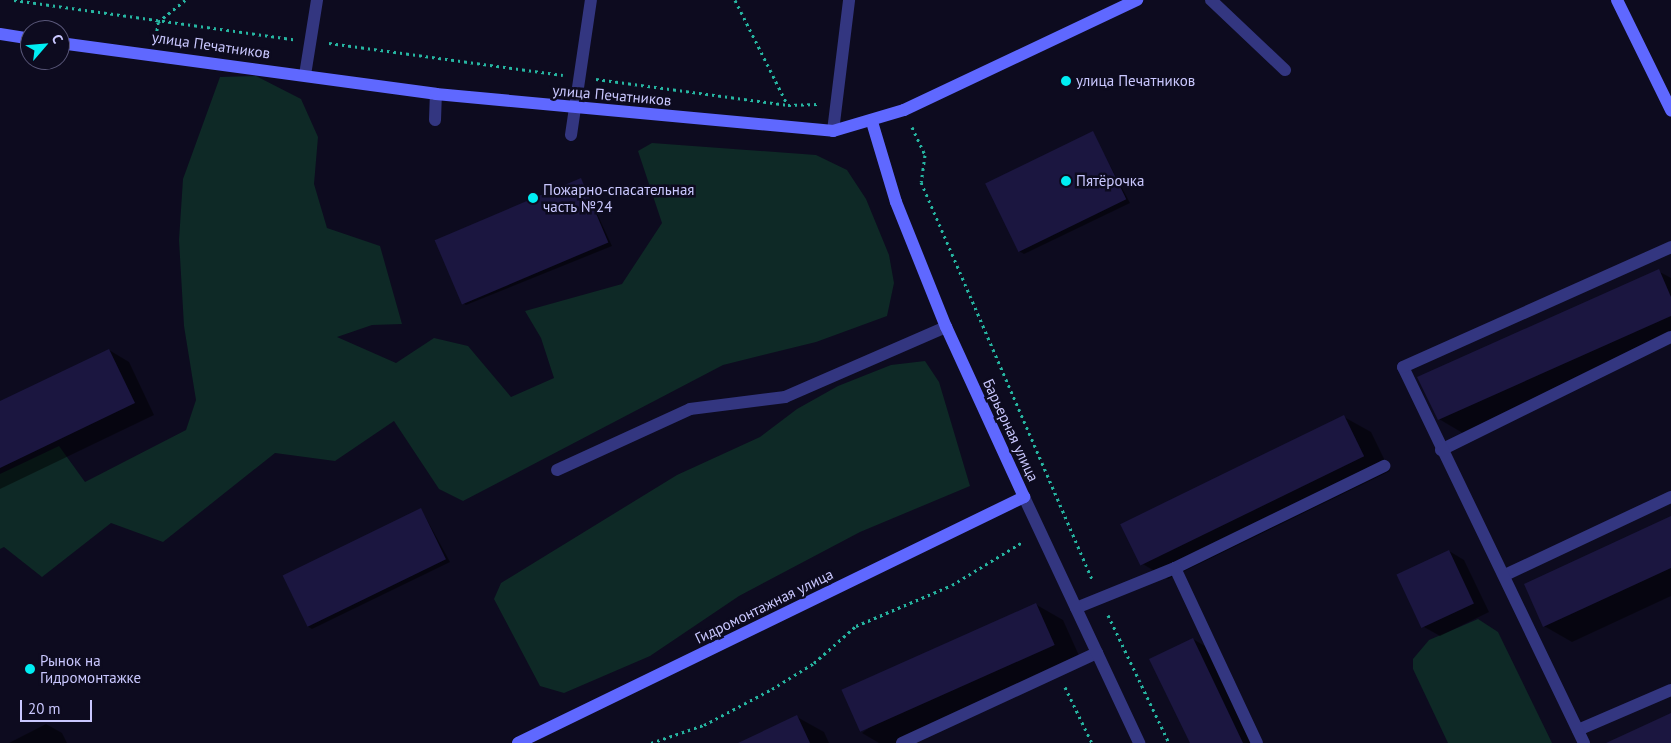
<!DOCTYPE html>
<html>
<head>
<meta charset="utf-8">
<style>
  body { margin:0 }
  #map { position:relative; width:1671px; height:743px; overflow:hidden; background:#0d0b1f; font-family:"PT Sans",sans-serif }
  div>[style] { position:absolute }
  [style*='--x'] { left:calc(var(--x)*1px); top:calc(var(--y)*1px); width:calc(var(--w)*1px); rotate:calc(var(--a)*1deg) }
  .green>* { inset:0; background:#0e2926 }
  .shadow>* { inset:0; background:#0007 }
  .building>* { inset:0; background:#1b1640; transform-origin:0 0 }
  .path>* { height:3px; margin-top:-1.5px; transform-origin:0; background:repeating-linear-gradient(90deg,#26b5a1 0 2.5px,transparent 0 6.5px) }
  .lane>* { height:12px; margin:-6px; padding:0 6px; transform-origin:6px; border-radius:6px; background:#333680 }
  .street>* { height:12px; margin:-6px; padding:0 6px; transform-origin:6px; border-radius:6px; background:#333680 }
  .secondary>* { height:12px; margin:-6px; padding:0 6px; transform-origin:6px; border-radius:6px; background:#5f68ff }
  .dots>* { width:14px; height:14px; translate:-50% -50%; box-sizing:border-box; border:2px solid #0d0b1f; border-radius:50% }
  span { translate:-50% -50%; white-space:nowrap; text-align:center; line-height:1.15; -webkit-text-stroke:5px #0d0b1f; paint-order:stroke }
  .street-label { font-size:15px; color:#cac8ff }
  .poi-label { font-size:15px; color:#cac8ff }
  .left { translate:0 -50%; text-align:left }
  .north { position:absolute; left:20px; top:20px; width:50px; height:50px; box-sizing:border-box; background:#0d0b1f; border:1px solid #595779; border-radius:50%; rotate:63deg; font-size:14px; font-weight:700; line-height:20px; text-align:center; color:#cac8ff }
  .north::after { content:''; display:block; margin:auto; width:18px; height:22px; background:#00eef3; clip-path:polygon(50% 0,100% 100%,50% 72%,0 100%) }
  .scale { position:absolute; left:20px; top:700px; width:72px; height:22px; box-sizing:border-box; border:2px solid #cac8ff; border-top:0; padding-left:6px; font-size:15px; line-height:18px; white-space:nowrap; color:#cac8ff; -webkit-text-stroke:4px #0d0b1f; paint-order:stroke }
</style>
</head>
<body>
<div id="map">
  <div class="green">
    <i style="clip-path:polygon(256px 76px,301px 99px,318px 137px,314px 184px,327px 228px,380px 246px,402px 324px,372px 325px,337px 337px,396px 363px,434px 338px,468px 346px,511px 397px,554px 378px,541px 338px,525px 311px,622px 284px,662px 223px,638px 151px,652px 143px,816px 155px,847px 170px,866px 199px,889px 255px,894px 283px,887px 316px,816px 342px,723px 365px,463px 501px,439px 489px,394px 421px,335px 461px,275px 453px,163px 542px,111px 523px,42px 577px,4px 547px,0 549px,0 474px,59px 446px,85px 482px,186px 430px,196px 400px,184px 326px,179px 240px,183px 179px,220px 77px)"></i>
    <i style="clip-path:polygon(925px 361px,939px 382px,970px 486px,860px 532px,739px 596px,650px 656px,564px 693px,540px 686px,494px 599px,501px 583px,677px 475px,760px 437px,797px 409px,838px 386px,891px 365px)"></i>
    <i style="clip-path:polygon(1478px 619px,1498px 632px,1552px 743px,1448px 743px,1413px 669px,1413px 659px,1429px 640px)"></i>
  </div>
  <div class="shadow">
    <i style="clip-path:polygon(1092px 132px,1130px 203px,1024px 254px,1019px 251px)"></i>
    <i style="clip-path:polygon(581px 179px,612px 246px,466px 305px,461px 302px)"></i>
    <i style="clip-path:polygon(1658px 271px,1671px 278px,1671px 343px,1466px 435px,1439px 419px)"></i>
    <i style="clip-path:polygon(109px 350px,129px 362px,154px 415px,0 489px,0 403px)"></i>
    <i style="clip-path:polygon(1344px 417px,1371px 432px,1390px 471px,1168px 579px,1141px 563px)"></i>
    <i style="clip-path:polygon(421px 509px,450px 562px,312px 629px,307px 626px)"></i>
    <i style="clip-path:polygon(1671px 517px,1671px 596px,1572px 642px,1544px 626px,1525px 585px)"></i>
    <i style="clip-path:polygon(1449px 551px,1464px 560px,1489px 612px,1440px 636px,1424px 627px)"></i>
    <i style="clip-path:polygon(1035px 604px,1063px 620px,1081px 660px,902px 743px,879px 743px,862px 733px)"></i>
    <i style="clip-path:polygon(1193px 639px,1220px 655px,1262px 743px,1191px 743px)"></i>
    <i style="clip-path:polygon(797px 717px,824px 732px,829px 743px,741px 743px)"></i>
    <i style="clip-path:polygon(46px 724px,62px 733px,67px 743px,9px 743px)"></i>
  </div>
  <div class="building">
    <i style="left:1093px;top:131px;width:76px;height:120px;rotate:64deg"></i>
    <i style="left:581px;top:178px;width:70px;height:159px;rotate:67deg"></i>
    <i style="clip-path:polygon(1659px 269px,1671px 297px,1671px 316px,1438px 420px,1417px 377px)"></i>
    <i style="clip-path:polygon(109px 349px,135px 403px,0 468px,0 401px)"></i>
    <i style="left:1344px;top:415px;width:46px;height:249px;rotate:64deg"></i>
    <i style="left:421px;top:508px;width:57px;height:154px;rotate:64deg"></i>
    <i style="clip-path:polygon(1671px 516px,1671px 568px,1543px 627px,1524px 584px)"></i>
    <i style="left:1449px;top:550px;width:59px;height:58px;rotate:65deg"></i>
    <i style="left:1036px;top:603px;width:46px;height:213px;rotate:66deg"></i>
    <i style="clip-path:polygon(1193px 638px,1243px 743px,1190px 743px,1149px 659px)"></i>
    <i style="clip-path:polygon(1671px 713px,1671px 743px,1606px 743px)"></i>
    <i style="clip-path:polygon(797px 715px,810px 743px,738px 743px)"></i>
  </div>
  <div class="path">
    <i style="--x:14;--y:0;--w:282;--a:8"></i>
    <i style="--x:735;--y:0;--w:116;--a:63.4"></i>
    <i style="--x:156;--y:37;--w:15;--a:-82"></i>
    <i style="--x:158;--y:22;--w:35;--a:-39"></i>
    <i style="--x:329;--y:43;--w:236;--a:7.8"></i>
    <i style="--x:596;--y:79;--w:194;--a:7.7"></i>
    <i style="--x:788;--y:105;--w:30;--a:-2"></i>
    <i style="--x:912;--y:127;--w:31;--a:65"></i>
    <i style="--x:925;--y:155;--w:27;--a:98"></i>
    <i style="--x:921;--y:182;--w:435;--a:66.7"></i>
    <i style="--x:1108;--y:615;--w:142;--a:64.5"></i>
    <i style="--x:1065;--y:687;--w:62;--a:64.3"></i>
    <i style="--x:651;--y:743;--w:56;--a:-18.8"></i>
    <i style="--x:704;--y:725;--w:77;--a:-27.9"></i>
    <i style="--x:772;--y:689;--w:49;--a:-31.8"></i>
    <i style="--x:814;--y:663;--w:56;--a:-41.4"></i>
    <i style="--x:856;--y:626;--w:104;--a:-23.1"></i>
    <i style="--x:952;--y:585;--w:84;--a:-31.4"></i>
  </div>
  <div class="lane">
    <i style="--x:1211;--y:0;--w:102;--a:43.4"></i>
    <i style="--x:435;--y:120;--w:26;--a:-88"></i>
    <i style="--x:833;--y:131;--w:132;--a:-83"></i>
    <i style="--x:571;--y:135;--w:136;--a:-81.6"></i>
    <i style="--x:1441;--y:450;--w:256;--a:-26.2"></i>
    <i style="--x:557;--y:470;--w:146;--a:-24.6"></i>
    <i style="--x:690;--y:409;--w:96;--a:-7.2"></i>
    <i style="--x:785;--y:397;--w:176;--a:-23.5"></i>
    <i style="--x:1175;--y:568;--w:233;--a:-26"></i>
    <i style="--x:1505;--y:575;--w:183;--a:-25.2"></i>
    <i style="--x:1076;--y:608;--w:107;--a:-22"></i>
    <i style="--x:1175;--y:568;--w:193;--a:64.9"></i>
    <i style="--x:1578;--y:730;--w:101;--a:-23.3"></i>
    <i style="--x:902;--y:743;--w:215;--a:-24.8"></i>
    <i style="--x:1584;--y:743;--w:417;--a:-115.7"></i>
    <i style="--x:1403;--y:367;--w:294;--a:-24.1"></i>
  </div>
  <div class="street">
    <i style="--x:305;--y:75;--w:76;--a:-80.9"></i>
    <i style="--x:1024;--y:497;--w:272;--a:64.9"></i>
  </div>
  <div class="secondary">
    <i style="--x:1617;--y:0;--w:123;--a:63.9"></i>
    <i style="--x:0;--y:34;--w:30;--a:9"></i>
    <i style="--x:60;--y:43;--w:379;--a:7.7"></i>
    <i style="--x:436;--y:94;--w:399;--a:5.3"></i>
    <i style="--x:833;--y:131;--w:74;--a:-16.5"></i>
    <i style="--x:904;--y:110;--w:258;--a:-25.3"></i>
    <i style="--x:518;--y:743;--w:563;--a:-25.93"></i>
    <i style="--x:1024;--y:497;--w:187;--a:-114.6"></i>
    <i style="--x:946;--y:327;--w:135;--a:-111.8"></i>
    <i style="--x:896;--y:202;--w:84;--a:-106.7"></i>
  </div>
  <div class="dots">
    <i style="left:1066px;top:81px;background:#00eef3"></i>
    <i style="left:1066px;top:181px;background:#00eef3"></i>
    <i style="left:533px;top:198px;background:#00eef3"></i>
    <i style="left:30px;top:669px;background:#00eef3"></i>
  </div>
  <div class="street-label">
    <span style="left:211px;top:45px;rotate:8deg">улица Печатников</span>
    <span style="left:612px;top:95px;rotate:5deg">улица Печатников</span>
    <span style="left:1011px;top:430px;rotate:65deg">Барьерная улица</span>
    <span style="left:764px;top:606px;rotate:-26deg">Гидромонтажная улица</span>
  </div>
  <div class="poi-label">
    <span class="left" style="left:1076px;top:81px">улица Печатников</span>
    <span class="left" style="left:1076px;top:181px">Пятёрочка</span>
    <span class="left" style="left:543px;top:198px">Пожарно-спасательная<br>часть №24</span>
    <span class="left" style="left:40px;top:669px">Рынок на<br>Гидромонтажке</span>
  </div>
  <div class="north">С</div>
  <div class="scale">20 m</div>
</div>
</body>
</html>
